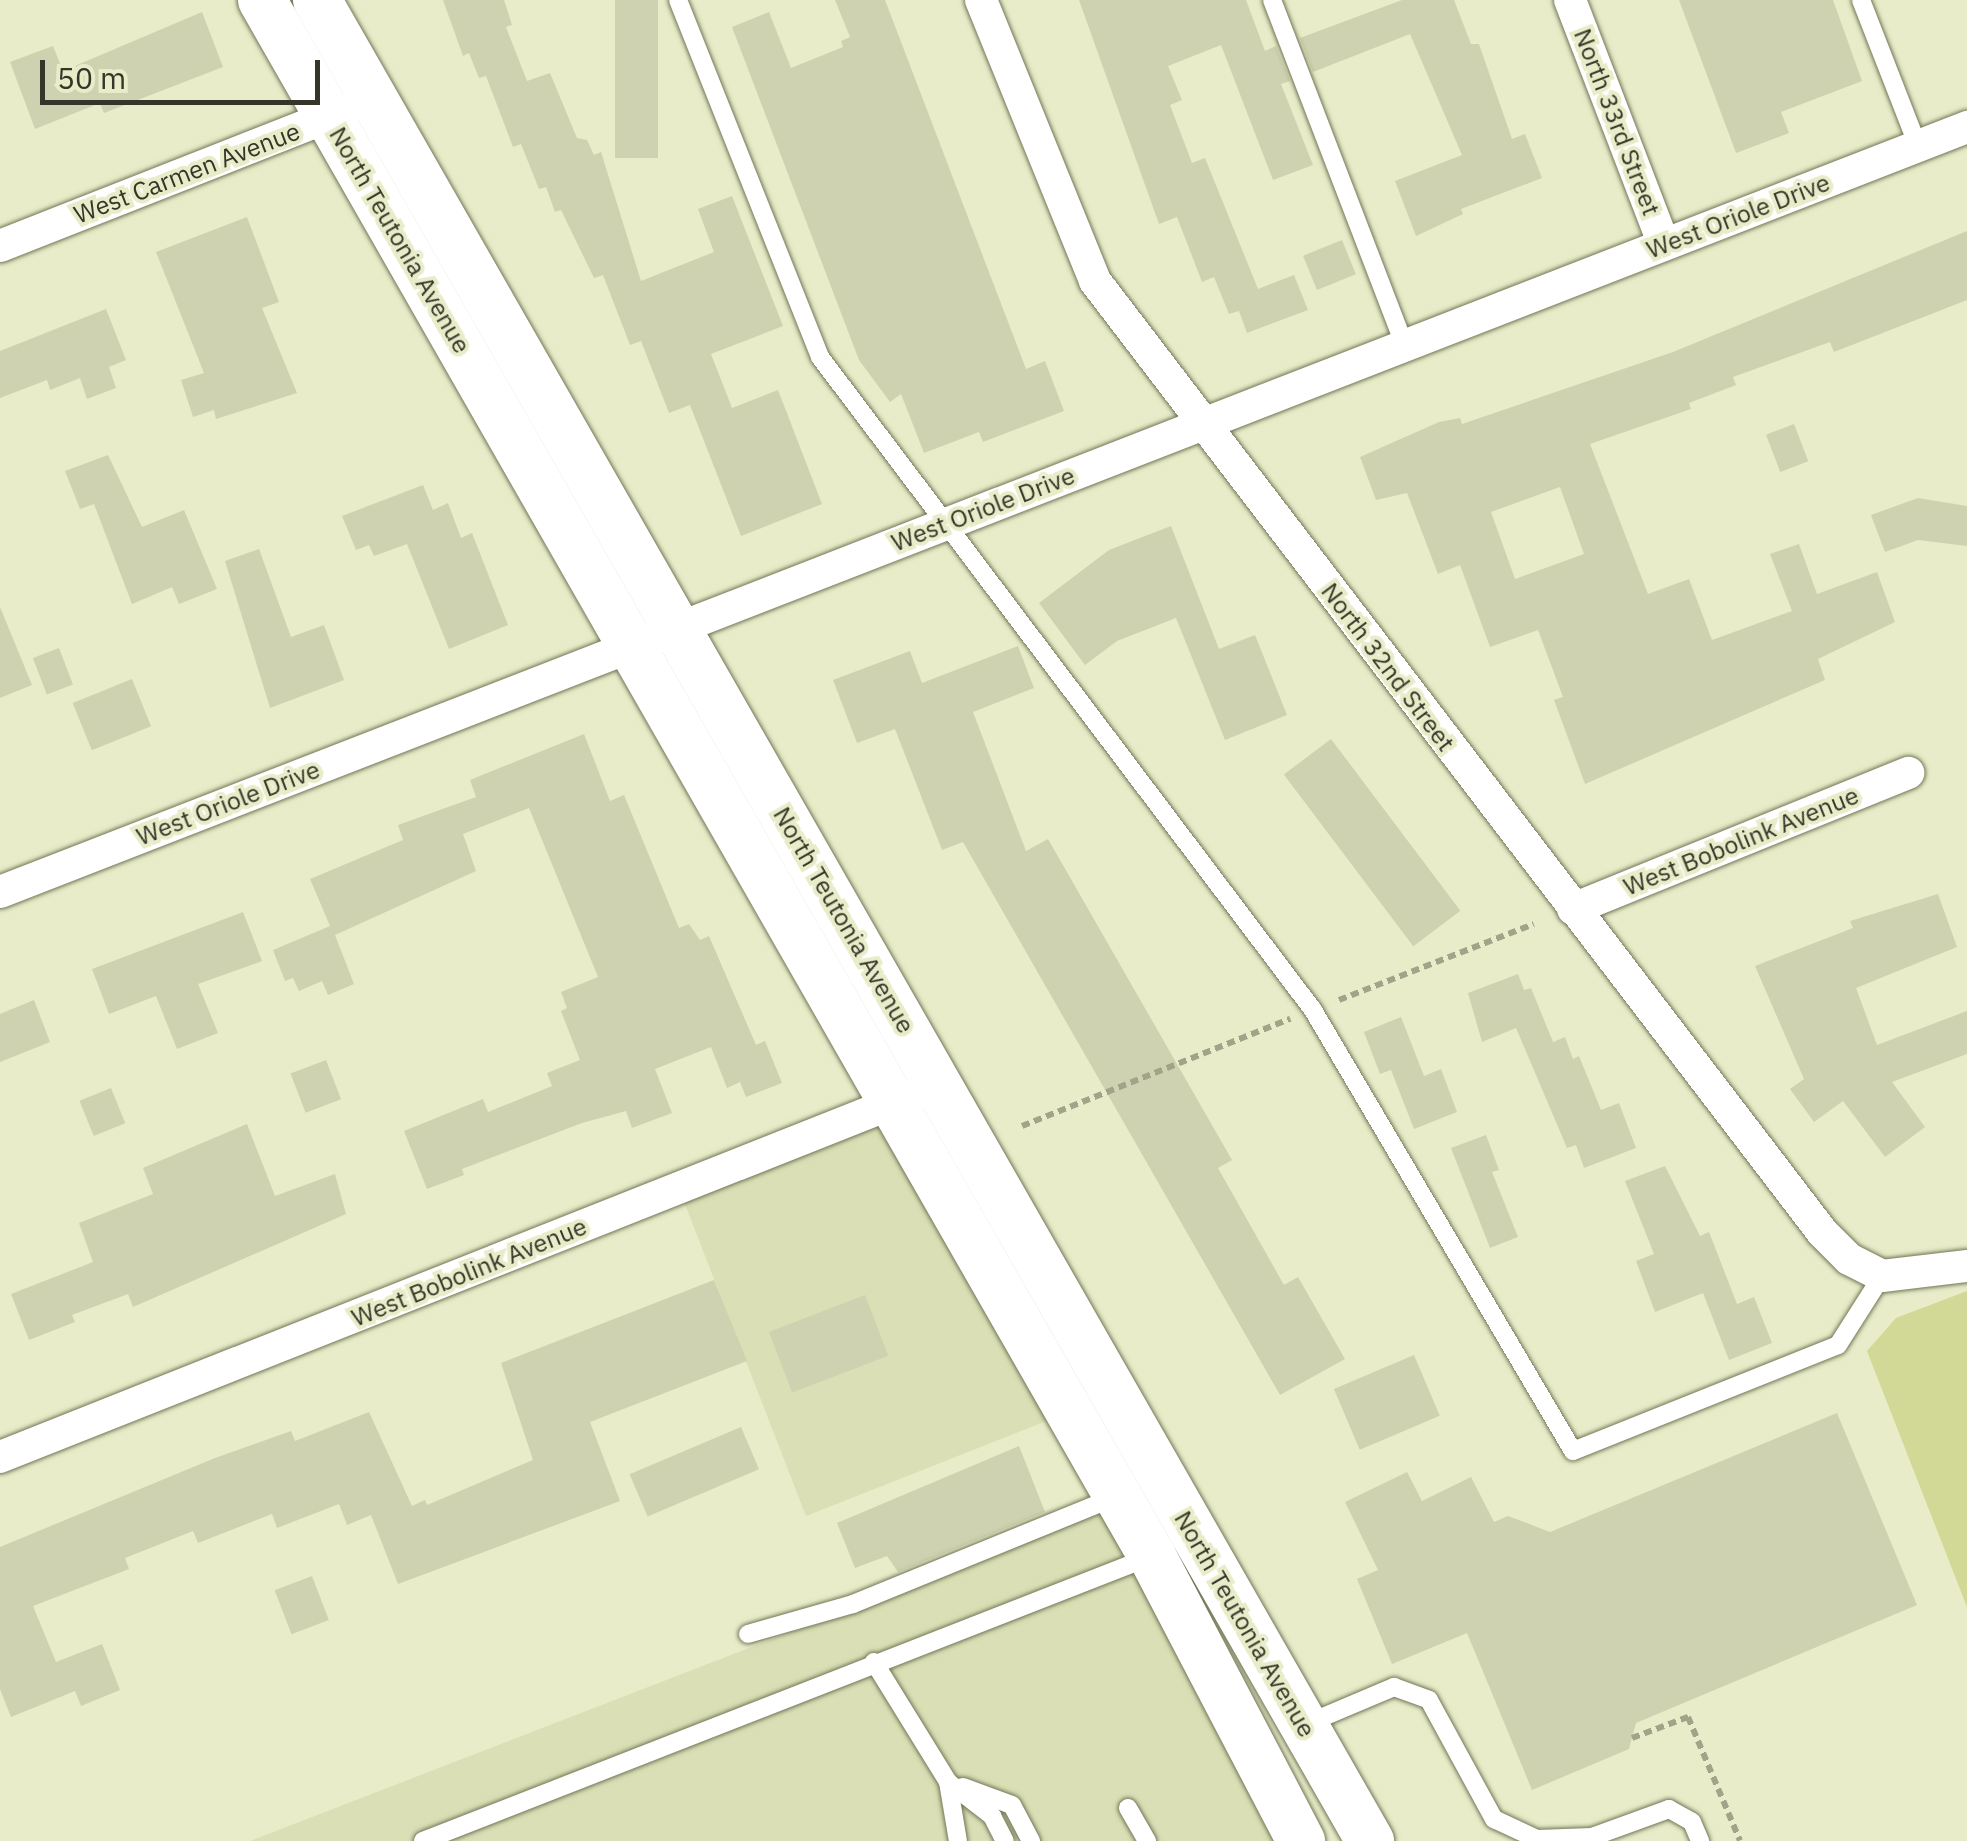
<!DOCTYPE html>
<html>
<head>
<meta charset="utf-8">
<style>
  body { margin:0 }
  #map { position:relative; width:1967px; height:1841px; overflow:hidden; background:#e8ecc8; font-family:"IBM Plex Sans",sans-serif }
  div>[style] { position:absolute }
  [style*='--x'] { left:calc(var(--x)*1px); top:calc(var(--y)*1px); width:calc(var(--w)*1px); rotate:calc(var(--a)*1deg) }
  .built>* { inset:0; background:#dadfb5 }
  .green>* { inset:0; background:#d2d895 }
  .building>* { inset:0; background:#cfd2b0; transform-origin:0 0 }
  .path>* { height:6px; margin-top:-3px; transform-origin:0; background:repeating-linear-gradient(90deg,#a1a489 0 8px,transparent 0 13px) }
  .roads { filter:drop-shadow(0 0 2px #737657) drop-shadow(0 0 2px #737657) }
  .service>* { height:18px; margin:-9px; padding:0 9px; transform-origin:9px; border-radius:9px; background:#fff }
  .minor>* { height:32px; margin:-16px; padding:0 16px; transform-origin:16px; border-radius:16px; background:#fff }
  .secondary>* { height:48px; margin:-24px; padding:0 24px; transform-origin:24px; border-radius:24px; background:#fff }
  span { translate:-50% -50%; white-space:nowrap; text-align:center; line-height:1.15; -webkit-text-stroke:8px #e8ecc8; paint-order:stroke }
  .street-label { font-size:25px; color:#353629 }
  .scale { position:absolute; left:40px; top:60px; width:280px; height:45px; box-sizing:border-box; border:5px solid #353629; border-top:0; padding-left:12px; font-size:30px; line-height:35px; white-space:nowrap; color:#353629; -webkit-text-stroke:8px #e8ecc8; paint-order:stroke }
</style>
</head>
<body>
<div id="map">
  <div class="built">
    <i style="clip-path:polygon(891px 1106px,1069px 1412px,806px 1516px,683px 1199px)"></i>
    <i style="clip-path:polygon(1122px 1504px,1301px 1841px,250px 1841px)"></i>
  </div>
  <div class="green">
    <i style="clip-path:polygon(1967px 1291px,1967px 1607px,1867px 1351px,1896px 1318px)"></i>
  </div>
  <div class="building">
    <i style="clip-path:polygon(443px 0,504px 0,512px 25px,506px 27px,527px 81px,550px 73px,577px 138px,587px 140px,594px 155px,601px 152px,641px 281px,714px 252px,698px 209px,732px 196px,783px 326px,711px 354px,732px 408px,778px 390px,822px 504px,741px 536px,690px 405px,669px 413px,641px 341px,630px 345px,603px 275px,594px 278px,561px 210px,555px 212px,546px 187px,539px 189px,521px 144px,513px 147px,486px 76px,479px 78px,469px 53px,463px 56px)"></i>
    <i style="left:615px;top:0;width:43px;height:158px"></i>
    <i style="clip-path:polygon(835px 0,885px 0,1026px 369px,1045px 361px,1064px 411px,983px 442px,979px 432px,924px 453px,901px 394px,890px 402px,859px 360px,732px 27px,769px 12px,791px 68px,843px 47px,841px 41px,850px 37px)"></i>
    <i style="clip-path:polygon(1079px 0,1246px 0,1265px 51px,1276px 46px,1290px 81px,1281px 84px,1313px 165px,1273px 180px,1221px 45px,1168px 66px,1182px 100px,1170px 105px,1192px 163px,1205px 158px,1258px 289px,1294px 275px,1308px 310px,1247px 333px,1239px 311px,1229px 314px,1214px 277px,1202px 282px,1177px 217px,1159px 224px)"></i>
    <i style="clip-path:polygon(1402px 0,1454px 0,1471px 44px,1479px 44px,1512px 139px,1525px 134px,1542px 178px,1461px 209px,1463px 214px,1416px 236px,1395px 181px,1462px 155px,1410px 34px,1313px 72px,1300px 38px)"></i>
    <i style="clip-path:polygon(1679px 0,1833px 0,1862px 81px,1781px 112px,1789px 133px,1736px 153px)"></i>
    <i style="clip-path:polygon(202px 12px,223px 67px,104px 113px,100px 103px,35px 129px,10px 62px,53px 46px,63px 71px)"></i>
    <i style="clip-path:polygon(247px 217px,279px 302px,262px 308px,297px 393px,216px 419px,214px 410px,193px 417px,181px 380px,204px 373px,156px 252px)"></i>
    <i style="clip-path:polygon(evenodd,1967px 231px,1967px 300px,1834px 352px,1830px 342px,1733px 377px,1736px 385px,1689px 403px,1691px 409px,1590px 444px,1648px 594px,1689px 579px,1712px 640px,1792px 611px,1770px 554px,1799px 544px,1817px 594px,1877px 572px,1895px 622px,1818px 659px,1825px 680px,1585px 784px,1554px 700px,1563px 697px,1538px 630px,1490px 647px,1460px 565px,1438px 574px,1407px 493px,1376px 500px,1360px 457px,1439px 422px,1460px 418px,1462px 424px,1673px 352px,1967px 231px,1560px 487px,1584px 554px,1515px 579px,1491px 512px,1560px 487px)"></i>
    <i style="left:1342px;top:240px;width:37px;height:42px;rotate:68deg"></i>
    <i style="clip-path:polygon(106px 309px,126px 360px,109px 367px,116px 388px,87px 399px,80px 378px,50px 390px,47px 380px,0 398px,0 351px)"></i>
    <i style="left:1794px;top:424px;width:40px;height:30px;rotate:69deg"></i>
    <i style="clip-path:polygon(108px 455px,142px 527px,184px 510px,217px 589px,179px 604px,172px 587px,132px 604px,94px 504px,80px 509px,65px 471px)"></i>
    <i style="clip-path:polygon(423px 485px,433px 510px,448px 503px,461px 538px,472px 533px,508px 625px,449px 649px,407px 544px,374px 556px,369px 545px,356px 550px,342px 516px)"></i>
    <i style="clip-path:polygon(1918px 498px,1967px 506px,1967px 546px,1918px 540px,1885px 552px,1871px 515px)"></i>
    <i style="clip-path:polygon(1171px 526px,1219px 649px,1255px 635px,1287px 715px,1225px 740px,1176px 618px,1117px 641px,1085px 665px,1039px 603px,1109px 550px)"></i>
    <i style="clip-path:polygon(259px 549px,291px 637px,324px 625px,344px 680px,270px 708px,225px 561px)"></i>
    <i style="clip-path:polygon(0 607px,32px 685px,0 698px)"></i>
    <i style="clip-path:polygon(1018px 646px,1034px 688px,973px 712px,1026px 851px,1048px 839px,1232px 1160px,1218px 1168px,1284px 1285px,1298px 1277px,1345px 1359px,1280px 1395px,963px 842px,942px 850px,895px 729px,857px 743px,833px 680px,910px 651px,922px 683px)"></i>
    <i style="left:59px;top:648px;width:39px;height:28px;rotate:69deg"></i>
    <i style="left:132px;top:679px;width:51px;height:64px;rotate:68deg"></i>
    <i style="clip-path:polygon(584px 734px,610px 801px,624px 795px,679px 928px,689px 924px,700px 940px,709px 936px,756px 1045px,765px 1041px,782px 1083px,746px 1097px,740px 1082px,727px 1088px,711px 1047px,655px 1069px,672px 1113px,632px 1128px,626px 1111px,582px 1123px,462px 1169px,464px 1175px,427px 1189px,404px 1131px,483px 1099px,488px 1112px,552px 1086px,547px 1073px,580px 1060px,561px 1011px,567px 1008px,561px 992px,598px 977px,529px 808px,463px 834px,476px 871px,335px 935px,354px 984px,328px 995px,322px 981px,299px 991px,293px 978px,285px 981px,273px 950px,330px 926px,310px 879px,403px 840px,398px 825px,476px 797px,470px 780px)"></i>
    <i style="left:1331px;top:739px;width:215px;height:59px;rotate:53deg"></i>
    <i style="clip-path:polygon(1938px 894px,1957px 947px,1856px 988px,1877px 1045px,1967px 1011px,1967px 1054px,1892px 1082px,1925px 1127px,1885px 1157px,1843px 1101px,1814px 1122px,1790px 1089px,1804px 1079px,1755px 966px,1853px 928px,1850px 921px)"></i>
    <i style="clip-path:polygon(243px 912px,262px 961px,198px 984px,218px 1033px,177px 1049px,156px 996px,109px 1014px,92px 969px)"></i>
    <i style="clip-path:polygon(1518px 974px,1524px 990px,1531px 988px,1553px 1042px,1565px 1037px,1573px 1059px,1579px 1056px,1601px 1110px,1619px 1103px,1636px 1148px,1584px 1168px,1576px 1145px,1567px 1148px,1516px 1028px,1482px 1042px,1468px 993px)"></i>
    <i style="clip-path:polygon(34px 1000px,50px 1042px,0 1062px,0 1014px)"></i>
    <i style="clip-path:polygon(1401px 1017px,1424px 1076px,1441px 1069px,1457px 1112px,1414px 1129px,1391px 1070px,1380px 1074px,1364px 1032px)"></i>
    <i style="left:326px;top:1060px;width:42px;height:38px;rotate:69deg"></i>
    <i style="left:111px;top:1088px;width:38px;height:34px;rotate:68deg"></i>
    <i style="clip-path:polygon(247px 1124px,275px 1196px,335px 1174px,346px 1214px,133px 1307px,128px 1294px,72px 1315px,75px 1322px,29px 1340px,11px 1294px,93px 1262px,79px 1223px,153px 1194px,143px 1168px)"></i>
    <i style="clip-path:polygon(1486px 1135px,1499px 1170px,1492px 1172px,1518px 1237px,1490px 1248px,1451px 1148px)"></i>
    <i style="clip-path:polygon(1665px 1166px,1700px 1236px,1709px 1232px,1737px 1304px,1754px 1297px,1772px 1343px,1729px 1360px,1703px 1293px,1655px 1312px,1636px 1261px,1654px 1254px,1625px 1181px)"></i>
    <i style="clip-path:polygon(714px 1280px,747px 1361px,590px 1422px,620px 1501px,398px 1584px,371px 1515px,347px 1525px,339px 1504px,277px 1528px,272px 1514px,198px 1543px,193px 1531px,125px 1558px,129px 1569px,33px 1606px,56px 1662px,102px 1644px,120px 1690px,81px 1706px,75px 1691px,11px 1717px,0 1689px,0 1547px,215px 1458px,291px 1431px,295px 1441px,369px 1412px,412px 1506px,425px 1500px,427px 1505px,533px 1460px,501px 1363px)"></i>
    <i style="left:865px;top:1295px;width:65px;height:103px;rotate:69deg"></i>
    <i style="left:1414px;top:1355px;width:66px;height:87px;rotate:67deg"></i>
    <i style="clip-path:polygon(1837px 1413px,1917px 1605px,1636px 1723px,1629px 1749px,1532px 1790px,1467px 1633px,1392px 1664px,1357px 1579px,1378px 1570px,1345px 1502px,1407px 1472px,1422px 1501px,1471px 1477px,1494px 1522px,1508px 1516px,1550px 1532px)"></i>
    <i style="left:741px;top:1427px;width:46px;height:121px;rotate:67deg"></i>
    <i style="clip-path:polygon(1019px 1446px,1045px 1512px,898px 1572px,887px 1556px,855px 1568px,837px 1523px)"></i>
    <i style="left:312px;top:1576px;width:47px;height:40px;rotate:69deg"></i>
  </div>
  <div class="path">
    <i style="--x:1339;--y:1000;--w:209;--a:-21.3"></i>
    <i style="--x:1022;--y:1126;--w:289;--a:-21.8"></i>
    <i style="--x:1632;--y:1738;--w:60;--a:-20.6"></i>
    <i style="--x:1688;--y:1717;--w:134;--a:67.2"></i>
  </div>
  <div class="roads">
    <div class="service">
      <i style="--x:678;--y:0;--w:384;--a:68.3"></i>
      <i style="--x:820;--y:357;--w:818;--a:52.95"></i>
      <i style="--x:1313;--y:1010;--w:512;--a:59.48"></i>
      <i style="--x:1573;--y:1451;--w:285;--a:-21.8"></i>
      <i style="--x:1838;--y:1345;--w:82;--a:-57.5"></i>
      <i style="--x:1272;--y:0;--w:372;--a:69"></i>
      <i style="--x:1861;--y:0;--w:157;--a:68.7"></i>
      <i style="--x:748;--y:1634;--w:109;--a:-15.9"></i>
      <i style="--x:853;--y:1604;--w:285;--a:-22.2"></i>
      <i style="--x:874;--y:1662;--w:141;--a:58.3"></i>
      <i style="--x:948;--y:1782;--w:56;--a:37.7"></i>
      <i style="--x:992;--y:1816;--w:28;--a:63"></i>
      <i style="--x:1304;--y:1725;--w:98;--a:-22.9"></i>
      <i style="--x:1394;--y:1687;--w:37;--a:20"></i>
      <i style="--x:1429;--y:1700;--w:136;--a:61.4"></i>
      <i style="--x:1494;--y:1819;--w:47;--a:24.9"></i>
      <i style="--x:1537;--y:1839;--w:55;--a:-2.1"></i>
      <i style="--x:1592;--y:1837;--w:82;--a:-20"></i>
      <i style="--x:1669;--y:1809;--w:26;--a:29"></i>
      <i style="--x:1692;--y:1822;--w:21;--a:67"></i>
      <i style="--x:948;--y:1782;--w:60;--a:80.4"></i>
      <i style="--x:963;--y:1787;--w:52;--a:20.2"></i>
      <i style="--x:1012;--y:1805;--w:41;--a:62.2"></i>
      <i style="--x:1128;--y:1808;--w:38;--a:60"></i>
      <i style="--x:423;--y:1841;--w:783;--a:-21.35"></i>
    </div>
    <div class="minor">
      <i style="--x:981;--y:0;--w:303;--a:67.9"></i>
      <i style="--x:1095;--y:281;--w:1197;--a:52.6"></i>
      <i style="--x:1822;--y:1232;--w:38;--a:45"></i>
      <i style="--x:1849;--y:1259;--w:37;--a:27"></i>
      <i style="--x:1882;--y:1276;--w:86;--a:-6.7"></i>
      <i style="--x:1570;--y:0;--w:262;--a:69"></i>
      <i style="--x:0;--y:246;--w:371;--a:-21.5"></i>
      <i style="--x:0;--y:892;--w:2111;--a:-21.25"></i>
      <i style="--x:1573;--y:909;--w:362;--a:-22.1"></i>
      <i style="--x:0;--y:1457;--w:1009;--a:-21.63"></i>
    </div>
    <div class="secondary">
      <i style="--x:262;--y:0;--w:1793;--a:60.23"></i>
      <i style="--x:1152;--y:1556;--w:322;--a:62.4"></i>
      <i style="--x:317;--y:0;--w:2121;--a:60.23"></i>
    </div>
  </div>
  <div class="street-label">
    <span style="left:1617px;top:122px;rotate:69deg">North 33rd Street</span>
    <span style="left:187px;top:173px;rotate:-21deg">West Carmen Avenue</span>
    <span style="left:1738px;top:216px;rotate:-21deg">West Oriole Drive</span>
    <span style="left:400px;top:240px;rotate:60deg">North Teutonia Avenue</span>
    <span style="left:983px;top:509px;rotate:-21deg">West Oriole Drive</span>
    <span style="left:1388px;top:667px;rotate:53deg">North 32nd Street</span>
    <span style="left:228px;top:803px;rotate:-21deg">West Oriole Drive</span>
    <span style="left:1741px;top:841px;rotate:-22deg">West Bobolink Avenue</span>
    <span style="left:844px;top:920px;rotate:60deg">North Teutonia Avenue</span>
    <span style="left:469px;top:1272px;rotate:-22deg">West Bobolink Avenue</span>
    <span style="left:1245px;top:1624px;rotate:60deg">North Teutonia Avenue</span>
  </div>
  <div class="scale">50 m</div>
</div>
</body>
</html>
